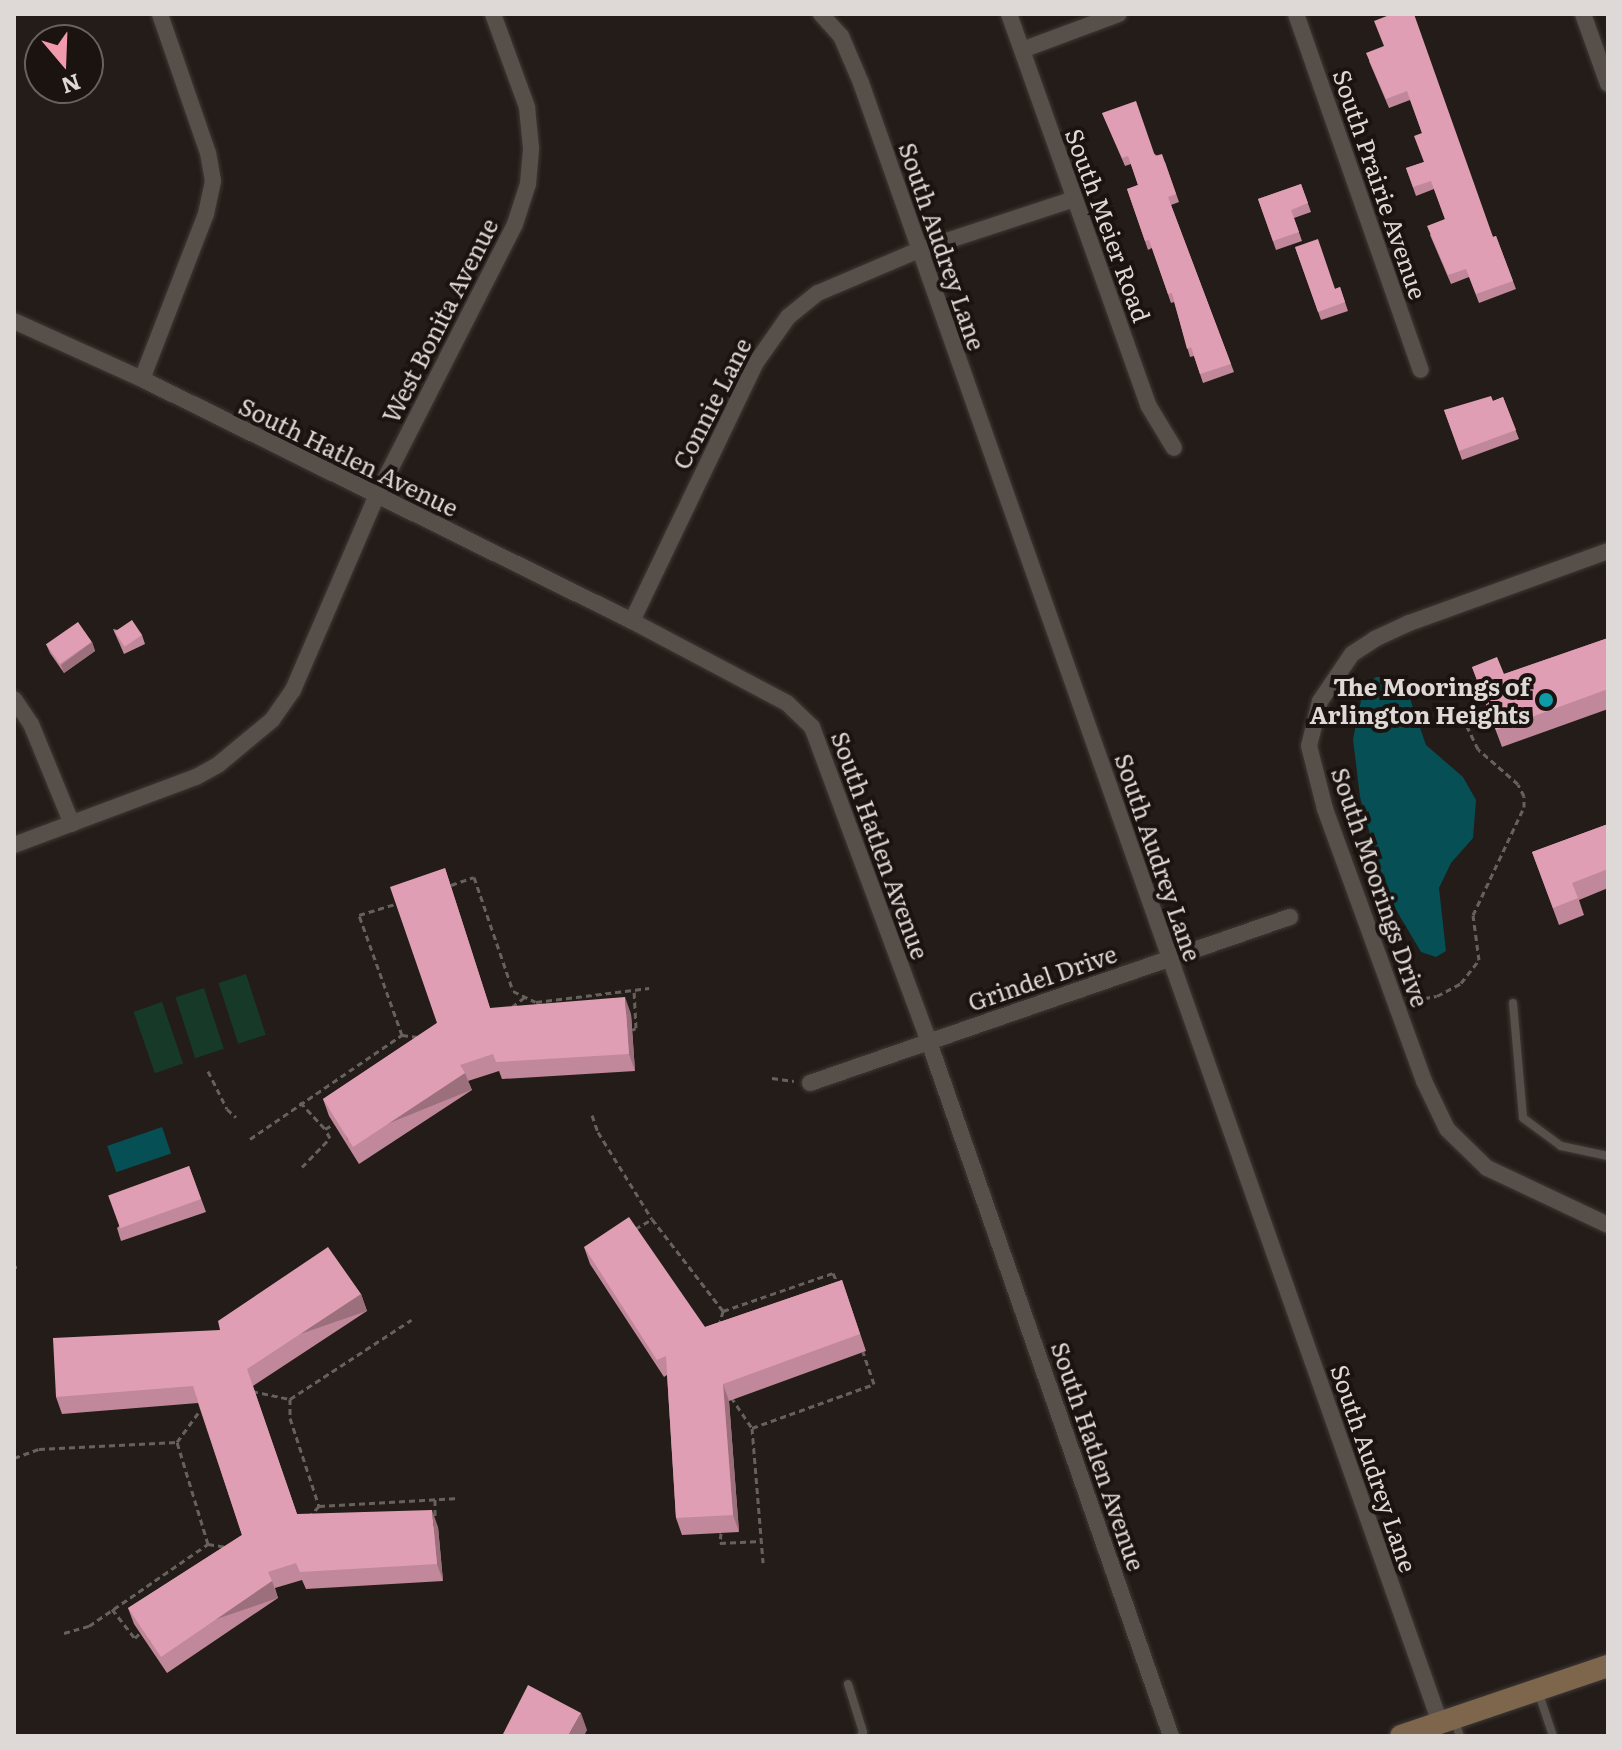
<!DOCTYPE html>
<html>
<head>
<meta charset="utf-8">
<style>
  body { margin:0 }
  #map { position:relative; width:1622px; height:1750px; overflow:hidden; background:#231c18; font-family:Literata,serif }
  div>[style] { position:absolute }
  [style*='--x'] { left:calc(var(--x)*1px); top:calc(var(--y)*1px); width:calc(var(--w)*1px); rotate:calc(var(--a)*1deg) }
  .green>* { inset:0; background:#173928; transform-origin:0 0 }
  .water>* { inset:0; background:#064f55; transform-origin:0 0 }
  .path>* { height:3px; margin-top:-1.5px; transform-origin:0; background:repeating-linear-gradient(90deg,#67615e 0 6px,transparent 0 10px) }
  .roads { filter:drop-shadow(0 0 2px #3e3936) drop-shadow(0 0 2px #3e3936) }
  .service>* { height:8px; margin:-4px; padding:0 4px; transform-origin:4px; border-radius:4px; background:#574f4a }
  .minor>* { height:16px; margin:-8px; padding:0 8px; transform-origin:8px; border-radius:8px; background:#574f4a }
  .secondary>* { height:22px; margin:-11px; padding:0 11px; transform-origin:11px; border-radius:11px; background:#7e664d }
  .wall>* { inset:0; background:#c0889a }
  .shaded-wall>* { inset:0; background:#9c6f7d; transform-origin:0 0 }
  .building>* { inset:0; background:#df9eb3; transform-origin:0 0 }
  .dots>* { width:22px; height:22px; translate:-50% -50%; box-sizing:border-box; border:4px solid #1a130f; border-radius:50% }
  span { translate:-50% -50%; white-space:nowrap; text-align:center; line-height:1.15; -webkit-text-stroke:8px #1a130f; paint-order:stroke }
  .street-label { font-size:24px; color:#ded9d6 }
  .poi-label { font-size:24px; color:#ded9d6; font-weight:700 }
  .right { translate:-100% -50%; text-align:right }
  .frame { position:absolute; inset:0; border:16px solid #ded9d6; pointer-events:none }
  .north { position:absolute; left:24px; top:24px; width:80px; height:80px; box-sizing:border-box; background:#1a130f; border:2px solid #68625f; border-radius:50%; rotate:161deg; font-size:22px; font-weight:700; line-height:32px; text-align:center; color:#ded9d6 }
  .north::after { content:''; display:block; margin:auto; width:28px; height:36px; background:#f29aad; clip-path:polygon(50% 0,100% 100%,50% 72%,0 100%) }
</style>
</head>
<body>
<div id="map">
  <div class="green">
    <i style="left:246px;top:974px;width:64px;height:29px;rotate:72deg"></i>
    <i style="left:204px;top:988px;width:64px;height:30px;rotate:72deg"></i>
    <i style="left:162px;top:1002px;width:65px;height:30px;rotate:71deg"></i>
  </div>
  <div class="water">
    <i style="clip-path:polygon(1376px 677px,1392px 677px,1407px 690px,1426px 745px,1463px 777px,1476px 800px,1473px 838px,1451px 863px,1439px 888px,1446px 951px,1436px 957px,1421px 952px,1395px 908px,1378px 864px,1360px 797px,1353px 739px,1364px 686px)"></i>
    <i style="left:162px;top:1127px;width:28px;height:58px;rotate:71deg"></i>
  </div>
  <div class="path">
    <i style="--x:451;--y:885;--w:24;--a:-19"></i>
    <i style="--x:474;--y:877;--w:120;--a:71.1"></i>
    <i style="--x:513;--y:991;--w:25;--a:26"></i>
    <i style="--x:536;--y:1002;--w:114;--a:-7.1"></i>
    <i style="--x:1414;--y:1000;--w:23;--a:-10"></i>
    <i style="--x:1437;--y:996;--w:27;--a:-28"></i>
    <i style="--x:1461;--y:983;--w:29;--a:-52"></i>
    <i style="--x:1479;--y:960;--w:45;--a:-97.6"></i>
    <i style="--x:1473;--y:915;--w:119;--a:-64.7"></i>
    <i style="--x:1524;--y:807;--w:11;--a:-90"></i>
    <i style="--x:1524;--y:796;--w:13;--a:-117"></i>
    <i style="--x:1518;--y:784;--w:53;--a:-138.8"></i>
    <i style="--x:1478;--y:749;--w:25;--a:-116"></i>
    <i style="--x:512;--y:1007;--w:16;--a:-38"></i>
    <i style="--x:632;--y:1030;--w:4;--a:-27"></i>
    <i style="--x:636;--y:1028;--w:38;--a:-93"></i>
    <i style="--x:402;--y:1035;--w:16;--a:7"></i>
    <i style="--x:208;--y:1071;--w:42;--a:63.4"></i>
    <i style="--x:227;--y:1109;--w:12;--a:42"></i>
    <i style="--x:772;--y:1078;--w:22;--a:8"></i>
    <i style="--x:300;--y:1102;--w:37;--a:47"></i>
    <i style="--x:325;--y:1129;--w:10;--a:-29"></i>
    <i style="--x:592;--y:1115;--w:18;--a:71"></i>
    <i style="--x:598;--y:1132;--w:102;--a:58.2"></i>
    <i style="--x:652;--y:1219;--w:116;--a:52.3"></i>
    <i style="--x:723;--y:1311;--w:116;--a:-19.1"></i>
    <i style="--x:833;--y:1273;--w:12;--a:66"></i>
    <i style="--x:250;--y:1139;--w:184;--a:-34.4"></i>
    <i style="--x:402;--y:1035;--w:127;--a:-109.7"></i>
    <i style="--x:359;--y:915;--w:39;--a:-17"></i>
    <i style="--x:302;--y:1167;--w:40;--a:-46"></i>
    <i style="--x:330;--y:1138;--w:10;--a:-119"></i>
    <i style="--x:14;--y:1229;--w:1;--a:0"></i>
    <i style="--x:635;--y:1229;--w:20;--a:-30"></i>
    <i style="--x:14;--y:1267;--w:3;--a:0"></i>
    <i style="--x:719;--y:1326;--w:16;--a:-75"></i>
    <i style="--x:252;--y:1391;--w:39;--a:12"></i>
    <i style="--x:290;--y:1399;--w:145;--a:-33.1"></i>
    <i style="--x:731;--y:1397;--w:37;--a:56"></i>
    <i style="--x:752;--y:1428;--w:135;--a:85.3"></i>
    <i style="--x:290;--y:1399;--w:19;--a:90"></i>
    <i style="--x:290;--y:1418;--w:93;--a:71.8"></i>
    <i style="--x:319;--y:1506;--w:13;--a:132"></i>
    <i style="--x:752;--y:1428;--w:130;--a:-19.8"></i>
    <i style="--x:874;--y:1384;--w:34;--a:-109"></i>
    <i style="--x:14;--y:1458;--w:27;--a:-20"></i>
    <i style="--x:39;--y:1449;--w:138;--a:-2.9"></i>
    <i style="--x:177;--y:1442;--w:41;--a:-54"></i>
    <i style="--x:435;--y:1499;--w:20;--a:90"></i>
    <i style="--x:319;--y:1506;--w:140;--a:-3.3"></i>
    <i style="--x:721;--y:1533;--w:10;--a:96"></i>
    <i style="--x:720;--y:1543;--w:41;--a:-2.8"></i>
    <i style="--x:208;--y:1544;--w:20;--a:9"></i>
    <i style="--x:112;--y:1609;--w:37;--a:52"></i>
    <i style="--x:135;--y:1638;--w:7;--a:-45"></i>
    <i style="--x:64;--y:1633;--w:26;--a:-16"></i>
    <i style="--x:89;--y:1626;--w:145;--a:-34.6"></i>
    <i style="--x:208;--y:1544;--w:107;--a:-106.9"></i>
  </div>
  <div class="roads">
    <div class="service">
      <i style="--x:1513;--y:1003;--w:115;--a:85"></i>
      <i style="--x:1523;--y:1118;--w:47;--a:36.4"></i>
      <i style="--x:1561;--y:1146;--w:48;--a:12"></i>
      <i style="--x:848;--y:1684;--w:50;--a:72.6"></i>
      <i style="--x:863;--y:1732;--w:4;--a:117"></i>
      <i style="--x:1538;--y:1691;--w:47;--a:71.6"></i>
      <i style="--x:1454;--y:1719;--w:18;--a:71"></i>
    </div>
    <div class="minor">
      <i style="--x:821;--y:14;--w:30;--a:48"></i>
      <i style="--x:841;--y:36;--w:51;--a:66.9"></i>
      <i style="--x:861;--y:83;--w:1739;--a:70.55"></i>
      <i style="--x:1009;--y:14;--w:415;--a:70.4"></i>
      <i style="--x:1148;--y:405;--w:50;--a:58.8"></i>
      <i style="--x:1296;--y:14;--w:377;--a:70.7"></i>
      <i style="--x:1583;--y:14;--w:74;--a:70.3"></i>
      <i style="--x:1022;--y:50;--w:103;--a:-20.4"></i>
      <i style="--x:14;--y:321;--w:141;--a:24.4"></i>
      <i style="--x:142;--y:379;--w:547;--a:26.28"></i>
      <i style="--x:632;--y:621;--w:175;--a:27.9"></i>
      <i style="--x:787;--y:703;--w:35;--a:44"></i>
      <i style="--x:812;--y:727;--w:336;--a:69.6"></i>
      <i style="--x:929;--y:1042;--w:735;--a:70.78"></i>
      <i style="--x:142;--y:379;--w:177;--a:-68.8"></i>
      <i style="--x:206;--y:214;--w:34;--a:-78"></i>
      <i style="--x:213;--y:181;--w:28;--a:-100"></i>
      <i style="--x:208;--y:153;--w:147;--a:-109.1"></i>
      <i style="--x:1608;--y:551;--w:212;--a:160.1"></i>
      <i style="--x:1409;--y:623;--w:38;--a:155"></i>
      <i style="--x:1375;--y:639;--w:27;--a:147"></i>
      <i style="--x:1352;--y:654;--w:57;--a:124.2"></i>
      <i style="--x:1320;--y:701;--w:46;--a:103.7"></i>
      <i style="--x:1309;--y:746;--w:65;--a:75.7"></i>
      <i style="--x:1325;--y:809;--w:289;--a:70"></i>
      <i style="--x:1424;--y:1081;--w:53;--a:64.4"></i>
      <i style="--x:1447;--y:1129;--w:56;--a:44.3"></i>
      <i style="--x:1487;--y:1168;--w:134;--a:25.2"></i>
      <i style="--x:632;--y:621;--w:285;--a:-64.4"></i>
      <i style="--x:755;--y:364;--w:57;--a:-54.9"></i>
      <i style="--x:788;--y:317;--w:38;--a:-39"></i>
      <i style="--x:818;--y:293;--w:110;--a:-23.1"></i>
      <i style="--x:919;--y:250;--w:163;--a:-18.2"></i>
      <i style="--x:14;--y:699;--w:30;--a:56"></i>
      <i style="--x:31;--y:724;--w:108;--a:67.7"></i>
      <i style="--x:14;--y:845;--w:194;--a:-20.5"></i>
      <i style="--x:196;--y:777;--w:26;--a:-29"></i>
      <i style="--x:219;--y:764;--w:69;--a:-39.7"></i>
      <i style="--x:272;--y:720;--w:37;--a:-55"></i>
      <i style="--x:293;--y:690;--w:210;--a:-66.7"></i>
      <i style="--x:376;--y:497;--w:306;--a:-63"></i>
      <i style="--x:515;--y:224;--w:42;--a:-72"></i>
      <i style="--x:528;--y:184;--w:36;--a:-85"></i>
      <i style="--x:531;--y:148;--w:41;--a:-95.6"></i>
      <i style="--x:527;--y:107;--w:99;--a:-110.1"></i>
      <i style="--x:810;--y:1083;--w:508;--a:-19.08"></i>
    </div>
    <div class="secondary">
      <i style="--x:1401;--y:1736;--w:219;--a:-18.7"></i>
    </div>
  </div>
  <div class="wall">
    <i style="clip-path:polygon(1384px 46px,1493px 237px,1496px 236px,1516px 289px,1479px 303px,1469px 277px,1451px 284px,1430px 235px,1445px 219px,1434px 189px,1416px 196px,1406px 168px,1424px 162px,1422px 133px,1410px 100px,1389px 108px,1369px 61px)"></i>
    <i style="clip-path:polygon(1102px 113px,1165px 162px,1179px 202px,1171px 205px,1234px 372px,1203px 383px,1194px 356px,1190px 357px,1174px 302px,1171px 303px,1152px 248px,1148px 250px,1127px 189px,1138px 185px,1131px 164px,1125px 166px)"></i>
    <i style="clip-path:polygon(1301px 184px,1311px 212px,1294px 218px,1302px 241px,1276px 250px,1258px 199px)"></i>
    <i style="clip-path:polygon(1295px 247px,1335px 289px,1340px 287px,1348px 311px,1321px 320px)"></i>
    <i style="clip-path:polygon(1503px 397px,1519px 439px,1462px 460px,1444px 410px,1493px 401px)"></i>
    <i style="clip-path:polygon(113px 629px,142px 635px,145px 644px,124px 654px)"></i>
    <i style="clip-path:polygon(1608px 638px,1608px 709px,1502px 747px,1472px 667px,1504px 674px)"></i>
    <i style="clip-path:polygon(92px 642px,95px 651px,64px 673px,50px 653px,46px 644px)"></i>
    <i style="clip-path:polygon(1608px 824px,1608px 888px,1579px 900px,1584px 915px,1559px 925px,1532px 852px)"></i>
    <i style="clip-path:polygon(445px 868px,490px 1008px,631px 1014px,635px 1071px,502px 1079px,499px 1071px,468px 1081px,472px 1090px,359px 1164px,329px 1116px,323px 1099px,437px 1023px)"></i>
    <i style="clip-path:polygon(189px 1166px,206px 1212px,121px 1241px,117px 1228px)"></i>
    <i style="clip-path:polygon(584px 1247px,705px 1327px,842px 1280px,866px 1351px,729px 1401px,739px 1532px,682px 1535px,676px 1518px,667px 1375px,664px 1377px,590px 1264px)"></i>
    <i style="clip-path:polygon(361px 1294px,367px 1311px,253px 1386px,297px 1514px,438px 1527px,443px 1581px,306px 1589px,302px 1580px,275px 1588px,278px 1598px,167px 1673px,134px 1624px,128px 1608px,242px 1535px,198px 1403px,62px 1414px,56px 1397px,220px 1330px)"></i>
  </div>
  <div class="shaded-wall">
    <i style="clip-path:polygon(92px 642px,95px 651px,64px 673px,61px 665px)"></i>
    <i style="clip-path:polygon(625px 997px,631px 1014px,635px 1071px,629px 1054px)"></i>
    <i style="left:465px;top:1073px;width:18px;height:134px;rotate:68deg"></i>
    <i style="left:361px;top:1294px;width:18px;height:136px;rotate:71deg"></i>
    <i style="clip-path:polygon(723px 1384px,729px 1401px,739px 1532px,733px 1515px)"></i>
    <i style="clip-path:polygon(432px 1510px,438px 1527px,443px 1581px,437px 1564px)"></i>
    <i style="left:272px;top:1581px;width:18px;height:135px;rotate:71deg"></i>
    <i style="clip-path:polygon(581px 1713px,587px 1730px,584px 1736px,568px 1736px)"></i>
  </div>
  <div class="building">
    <i style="clip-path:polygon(1392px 14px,1414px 14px,1493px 237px,1496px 236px,1513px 281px,1476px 294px,1466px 269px,1448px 275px,1427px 226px,1445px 219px,1431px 181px,1413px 187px,1406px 168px,1424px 162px,1414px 136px,1422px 133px,1407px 91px,1386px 99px,1366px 53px,1384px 46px,1374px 21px)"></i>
    <i style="clip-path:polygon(1136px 101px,1155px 156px,1162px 154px,1176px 194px,1168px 197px,1231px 364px,1200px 374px,1191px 347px,1187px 349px,1172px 293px,1168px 294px,1149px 240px,1145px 241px,1127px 189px,1138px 185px,1128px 156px,1122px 158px,1102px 113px)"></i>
    <i style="clip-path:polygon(1301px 184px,1308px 203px,1291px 210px,1299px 232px,1273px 241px,1258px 199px)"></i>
    <i style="clip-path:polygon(1318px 239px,1335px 289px,1340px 287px,1345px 302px,1318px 312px,1295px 247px)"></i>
    <i style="clip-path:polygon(1491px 396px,1493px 401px,1503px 397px,1516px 430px,1459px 451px,1444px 410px)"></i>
    <i style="left:132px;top:620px;width:18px;height:21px;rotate:56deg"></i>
    <i style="left:78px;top:622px;width:24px;height:39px;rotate:55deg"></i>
    <i style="clip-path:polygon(1608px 638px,1608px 689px,1496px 730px,1472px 667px,1497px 657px,1504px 674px)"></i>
    <i style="clip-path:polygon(1608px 824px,1608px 869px,1572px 883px,1578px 898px,1553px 908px,1532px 852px)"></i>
    <i style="clip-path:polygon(445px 868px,490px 1008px,625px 997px,629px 1054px,496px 1062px,493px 1054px,460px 1065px,465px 1073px,353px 1147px,323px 1099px,437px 1023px,390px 887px)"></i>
    <i style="left:189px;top:1166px;width:35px;height:86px;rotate:70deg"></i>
    <i style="clip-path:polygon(629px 1217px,705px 1327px,842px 1280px,860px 1334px,723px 1384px,733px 1515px,676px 1518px,666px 1356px,657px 1360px,584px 1247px)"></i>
    <i style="clip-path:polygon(328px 1247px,361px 1294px,247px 1369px,297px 1514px,432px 1510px,437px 1564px,300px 1572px,296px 1563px,268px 1572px,272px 1581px,161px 1657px,128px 1608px,242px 1535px,193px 1386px,56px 1397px,53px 1338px,220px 1330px,218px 1321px)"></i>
    <i style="clip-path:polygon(528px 1685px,581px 1713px,568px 1736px,502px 1736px)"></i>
  </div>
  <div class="dots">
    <i style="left:1546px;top:700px;background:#0f9aa8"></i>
  </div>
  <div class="street-label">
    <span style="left:1381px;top:184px;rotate:71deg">South Prairie Avenue</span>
    <span style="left:1109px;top:225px;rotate:70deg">South Meier Road</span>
    <span style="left:943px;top:246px;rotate:71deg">South Audrey Lane</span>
    <span style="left:439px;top:320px;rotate:-63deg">West Bonita Avenue</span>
    <span style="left:711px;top:403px;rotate:-63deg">Connie Lane</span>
    <span style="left:349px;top:456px;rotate:26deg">South Hatlen Avenue</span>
    <span style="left:881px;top:845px;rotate:70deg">South Hatlen Avenue</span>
    <span style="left:1159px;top:857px;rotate:71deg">South Audrey Lane</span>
    <span style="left:1381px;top:887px;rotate:71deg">South Moorings Drive</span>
    <span style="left:1042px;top:977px;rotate:-19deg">Grindel Drive</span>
    <span style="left:1099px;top:1456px;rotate:71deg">South Hatlen Avenue</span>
    <span style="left:1375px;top:1468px;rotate:71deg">South Audrey Lane</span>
  </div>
  <div class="poi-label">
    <span class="right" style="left:1530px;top:700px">The Moorings of<br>Arlington Heights</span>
  </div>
  <div class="frame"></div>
  <div class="north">N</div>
</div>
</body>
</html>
